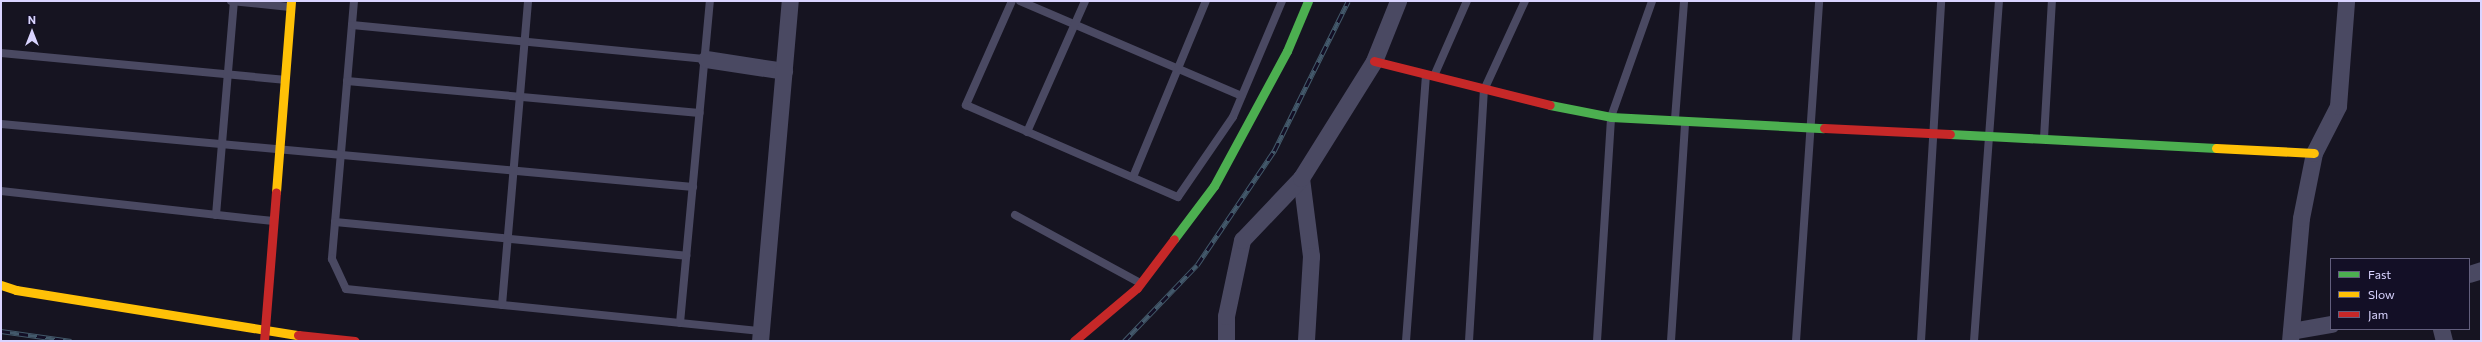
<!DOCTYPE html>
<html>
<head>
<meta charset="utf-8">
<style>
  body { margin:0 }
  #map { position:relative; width:2482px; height:342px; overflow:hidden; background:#161421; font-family:Commissioner,sans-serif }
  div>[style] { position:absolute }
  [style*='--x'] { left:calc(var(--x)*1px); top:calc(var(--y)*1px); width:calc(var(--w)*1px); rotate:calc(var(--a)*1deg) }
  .lane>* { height:8px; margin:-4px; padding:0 4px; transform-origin:4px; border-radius:4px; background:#4a4962 }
  .street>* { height:17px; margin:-8.5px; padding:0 8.5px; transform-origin:8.5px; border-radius:8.5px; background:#4a4962 }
  .fast>* { height:9px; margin:-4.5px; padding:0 4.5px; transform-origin:4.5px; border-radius:4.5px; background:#4caf50 }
  .slow>* { height:9px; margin:-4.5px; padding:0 4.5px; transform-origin:4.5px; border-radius:4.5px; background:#ffc107 }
  .jam>* { height:9px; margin:-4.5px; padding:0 4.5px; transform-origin:4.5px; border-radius:4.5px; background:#c62828 }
  .rail>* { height:4.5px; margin-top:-2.25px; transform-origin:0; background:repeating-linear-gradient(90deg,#130f26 0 9px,#43596b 0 18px); box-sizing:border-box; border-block:1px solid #43596b }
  span { translate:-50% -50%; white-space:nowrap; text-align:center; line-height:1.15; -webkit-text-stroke:4px #130f26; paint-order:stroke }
  .frame { position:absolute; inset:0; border:2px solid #d9d4ff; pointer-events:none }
  .legend { position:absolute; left:2330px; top:258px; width:140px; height:72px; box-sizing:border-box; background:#130f26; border:1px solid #625e7d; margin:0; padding:5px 7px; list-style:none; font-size:12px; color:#d9d4ff }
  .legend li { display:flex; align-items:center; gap:8px; height:20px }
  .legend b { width:20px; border:1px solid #625e7d }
  .north { position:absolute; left:12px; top:12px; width:40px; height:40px; -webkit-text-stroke:3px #130f26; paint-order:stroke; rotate:0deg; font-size:11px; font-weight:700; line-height:16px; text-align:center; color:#d9d4ff }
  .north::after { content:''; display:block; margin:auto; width:14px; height:18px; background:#d9d4ff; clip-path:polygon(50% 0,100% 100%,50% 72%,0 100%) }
</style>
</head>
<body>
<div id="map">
  <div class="lane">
    <i style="--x:231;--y:1;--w:59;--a:5.8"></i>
    <i style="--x:354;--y:1;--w:259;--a:94.9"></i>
    <i style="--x:332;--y:259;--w:33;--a:65"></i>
    <i style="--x:346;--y:289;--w:417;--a:5.8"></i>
    <i style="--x:1012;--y:1;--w:114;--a:113.9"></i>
    <i style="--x:966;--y:105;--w:231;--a:23.5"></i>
    <i style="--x:1178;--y:197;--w:97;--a:-55.5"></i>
    <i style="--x:1233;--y:117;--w:126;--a:-67.1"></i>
    <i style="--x:1020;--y:1;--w:241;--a:23.2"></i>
    <i style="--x:352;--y:25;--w:356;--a:5.5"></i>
    <i style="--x:1;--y:53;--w:284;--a:5.4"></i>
    <i style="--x:1434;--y:76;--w:82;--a:-66.3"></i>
    <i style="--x:347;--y:81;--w:354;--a:5.2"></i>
    <i style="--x:1675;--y:119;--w:118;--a:-85.6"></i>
    <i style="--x:1;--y:124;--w:695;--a:5.2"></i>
    <i style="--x:1027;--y:132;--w:143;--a:-66.1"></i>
    <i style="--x:2044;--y:138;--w:137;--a:-86.7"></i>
    <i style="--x:1133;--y:177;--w:191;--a:-67.5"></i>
    <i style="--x:1;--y:191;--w:274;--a:6.3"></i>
    <i style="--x:216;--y:215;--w:215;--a:-85.2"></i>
    <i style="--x:1015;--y:215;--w:142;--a:28.5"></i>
    <i style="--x:335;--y:222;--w:353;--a:5.5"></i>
    <i style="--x:502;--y:305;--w:305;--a:-85.1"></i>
    <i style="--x:680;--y:323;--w:323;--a:-84.7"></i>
    <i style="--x:1406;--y:341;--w:266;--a:-85.7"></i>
    <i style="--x:1469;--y:341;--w:251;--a:-86.6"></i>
    <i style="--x:1484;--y:90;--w:98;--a:-65.3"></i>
    <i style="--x:1597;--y:341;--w:224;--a:-86.4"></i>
    <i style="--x:1611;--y:117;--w:123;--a:-70.5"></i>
    <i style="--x:1671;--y:341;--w:219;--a:-86.3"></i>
    <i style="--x:1796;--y:341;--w:341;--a:-86.1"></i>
    <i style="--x:1921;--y:341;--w:341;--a:-86.6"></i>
    <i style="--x:1974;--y:341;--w:341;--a:-85.8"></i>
  </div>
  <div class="street">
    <i style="--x:706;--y:59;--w:79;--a:8.7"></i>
    <i style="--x:1301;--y:178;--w:79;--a:82.7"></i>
    <i style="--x:1311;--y:256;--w:85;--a:93.4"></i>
    <i style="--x:2469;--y:274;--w:13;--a:-18"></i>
    <i style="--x:2441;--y:329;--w:12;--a:76"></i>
    <i style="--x:2291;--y:331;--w:41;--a:-9.9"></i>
    <i style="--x:760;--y:341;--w:341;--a:-85"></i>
    <i style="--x:1226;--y:341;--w:25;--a:-90"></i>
    <i style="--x:1226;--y:316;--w:78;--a:-78.1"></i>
    <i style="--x:1242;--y:240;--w:86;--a:-46.4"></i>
    <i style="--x:1301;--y:178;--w:138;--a:-58"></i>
    <i style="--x:1374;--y:61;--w:65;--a:-68.2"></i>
    <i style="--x:2290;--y:341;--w:123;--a:-84.9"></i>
    <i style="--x:2301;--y:218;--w:66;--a:-78.7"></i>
    <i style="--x:2314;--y:153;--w:53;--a:-62.9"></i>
    <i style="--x:2338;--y:106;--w:105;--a:-85.6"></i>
  </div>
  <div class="fast">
    <i style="--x:1550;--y:105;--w:62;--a:11.1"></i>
    <i style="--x:1611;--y:117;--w:213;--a:3"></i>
    <i style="--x:1950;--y:134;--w:266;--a:3"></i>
    <i style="--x:1174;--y:239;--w:66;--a:-53"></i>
    <i style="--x:1214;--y:186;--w:153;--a:-61.6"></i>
    <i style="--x:1287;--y:51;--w:54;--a:-67.2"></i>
  </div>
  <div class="slow">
    <i style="--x:2216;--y:148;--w:98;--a:2.9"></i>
    <i style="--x:276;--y:192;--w:192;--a:-85.5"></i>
    <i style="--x:1;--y:285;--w:16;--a:18"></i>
    <i style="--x:16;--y:290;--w:286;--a:9.1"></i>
  </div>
  <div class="jam">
    <i style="--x:1374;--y:61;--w:181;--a:14"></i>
    <i style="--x:1824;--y:128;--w:126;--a:2.7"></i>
    <i style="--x:298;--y:335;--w:57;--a:6"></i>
    <i style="--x:264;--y:341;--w:149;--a:-85.4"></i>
    <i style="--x:1074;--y:341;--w:82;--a:-40.1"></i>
    <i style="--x:1137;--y:288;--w:61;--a:-52.9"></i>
  </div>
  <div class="rail">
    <i style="--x:1;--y:331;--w:71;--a:8.1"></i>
    <i style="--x:1124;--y:341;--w:105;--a:-46.2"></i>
    <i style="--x:1197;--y:265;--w:138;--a:-56"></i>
    <i style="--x:1274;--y:151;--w:167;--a:-63.7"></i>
  </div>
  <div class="frame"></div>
  <ul class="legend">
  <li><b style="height:5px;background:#4caf50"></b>Fast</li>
  <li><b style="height:5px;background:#ffc107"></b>Slow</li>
  <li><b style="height:5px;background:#c62828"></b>Jam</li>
  </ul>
  <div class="north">N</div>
</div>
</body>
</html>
